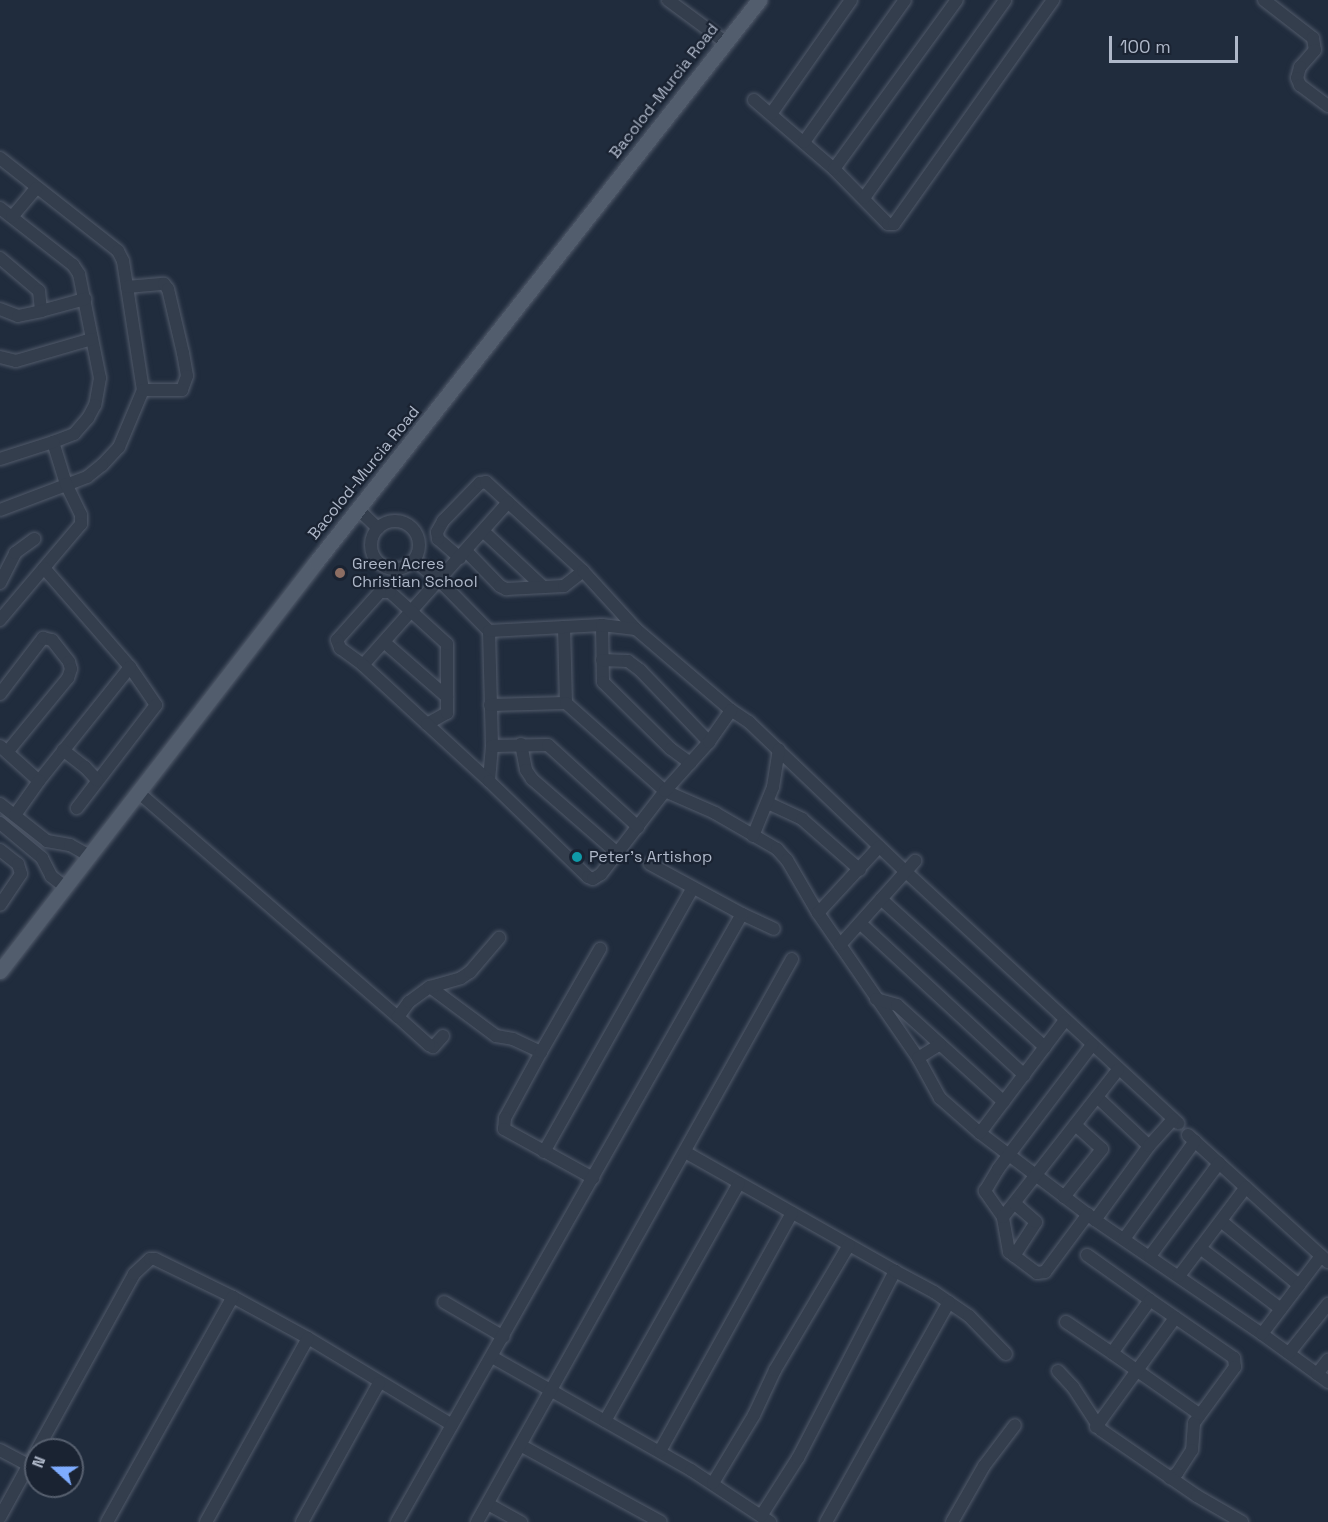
<!DOCTYPE html>
<html>
<head>
<meta charset="utf-8">
<style>
  body { margin:0 }
  #map { position:relative; width:1328px; height:1522px; overflow:hidden; background:#202c3d; font-family:"Space Grotesk",sans-serif }
  div>[style] { position:absolute }
  [style*='--x'] { left:calc(var(--x)*1px); top:calc(var(--y)*1px); width:calc(var(--w)*1px); rotate:calc(var(--a)*1deg) }
  .roads { filter:drop-shadow(0 0 2px #525b6b) drop-shadow(0 0 2px #525b6b) }
  .minor>* { height:12px; margin:-6px; padding:0 6px; transform-origin:6px; border-radius:6px; background:#343e4d }
  .minor>.ring { margin:-6px; padding:0; box-sizing:content-box; background:none; border:12px solid #343e4d; border-radius:50% }
  .major>* { height:15px; margin:-7.5px; padding:0 7.5px; transform-origin:7.5px; border-radius:7.5px; background:#525d6d }
  .dots>* { width:16px; height:16px; translate:-50% -50%; box-sizing:border-box; border:3px solid #1a2332; border-radius:50% }
  span { translate:-50% -50%; white-space:nowrap; text-align:center; line-height:1.15; -webkit-text-stroke:4.5px #1a2332; paint-order:stroke }
  .street-label { font-size:16px; color:#afb8c9 }
  .poi-label { font-size:16px; color:#afb8c9 }
  .left { translate:0 -50%; text-align:left }
  .north { position:absolute; left:24px; top:1438px; width:60px; height:60px; box-sizing:border-box; background:#1a2332; border:2px solid #565f6e; border-radius:50%; rotate:291deg; font-size:16px; font-weight:700; line-height:24px; text-align:center; color:#afb8c9 }
  .north::after { content:''; display:block; margin:auto; width:21px; height:27px; background:#7eacff; clip-path:polygon(50% 0,100% 100%,50% 72%,0 100%) }
  .scale { position:absolute; left:1109px; top:36px; width:129px; height:27px; box-sizing:border-box; border:3px solid #afb8c9; border-top:0; padding-left:8px; font-size:18px; line-height:21px; white-space:nowrap; color:#afb8c9; -webkit-text-stroke:4px #1a2332; paint-order:stroke }
</style>
</head>
<body>
<div id="map">
  <div class="roads">
    <div class="minor">
      <i style="--x:668;--y:0;--w:71;--a:36.4"></i>
      <i style="--x:1264;--y:0;--w:62;--a:37.8"></i>
      <i style="--x:1313;--y:38;--w:12;--a:81"></i>
      <i style="--x:1315;--y:50;--w:23;--a:131"></i>
      <i style="--x:1300;--y:67;--w:11;--a:105"></i>
      <i style="--x:1297;--y:78;--w:8;--a:67"></i>
      <i style="--x:1300;--y:85;--w:35;--a:37"></i>
      <i style="--x:754;--y:100;--w:106;--a:40.8"></i>
      <i style="--x:834;--y:169;--w:77;--a:45.5"></i>
      <i style="--x:888;--y:224;--w:6;--a:0"></i>
      <i style="--x:894;--y:224;--w:275;--a:-54.6"></i>
      <i style="--x:771;--y:114;--w:139;--a:-54.9"></i>
      <i style="--x:804;--y:142;--w:174;--a:-54.6"></i>
      <i style="--x:0;--y:158;--w:150;--a:38.2"></i>
      <i style="--x:118;--y:251;--w:11;--a:63"></i>
      <i style="--x:123;--y:261;--w:131;--a:81.2"></i>
      <i style="--x:143;--y:390;--w:62;--a:112.8"></i>
      <i style="--x:119;--y:447;--w:25;--a:133"></i>
      <i style="--x:102;--y:465;--w:19;--a:141"></i>
      <i style="--x:87;--y:477;--w:93;--a:159.2"></i>
      <i style="--x:834;--y:169;--w:209;--a:-54"></i>
      <i style="--x:864;--y:198;--w:243;--a:-54.5"></i>
      <i style="--x:0;--y:208;--w:93;--a:38"></i>
      <i style="--x:73;--y:265;--w:11;--a:56"></i>
      <i style="--x:79;--y:274;--w:106;--a:78.6"></i>
      <i style="--x:100;--y:378;--w:27;--a:100"></i>
      <i style="--x:95;--y:405;--w:15;--a:118"></i>
      <i style="--x:88;--y:418;--w:21;--a:131"></i>
      <i style="--x:74;--y:434;--w:22;--a:159"></i>
      <i style="--x:53;--y:442;--w:44;--a:72.8"></i>
      <i style="--x:66;--y:484;--w:34;--a:64"></i>
      <i style="--x:81;--y:515;--w:9;--a:90"></i>
      <i style="--x:81;--y:524;--w:126;--a:130.2"></i>
      <i style="--x:12;--y:217;--w:38;--a:-50"></i>
      <i style="--x:0;--y:258;--w:51;--a:40.2"></i>
      <i style="--x:39;--y:291;--w:20;--a:84"></i>
      <i style="--x:41;--y:311;--w:46;--a:-15.3"></i>
      <i style="--x:127;--y:287;--w:37;--a:-5"></i>
      <i style="--x:164;--y:284;--w:6;--a:51"></i>
      <i style="--x:168;--y:289;--w:66;--a:76.8"></i>
      <i style="--x:183;--y:353;--w:23;--a:80"></i>
      <i style="--x:187;--y:376;--w:15;--a:110"></i>
      <i style="--x:182;--y:390;--w:39;--a:180"></i>
      <i style="--x:0;--y:309;--w:19;--a:21"></i>
      <i style="--x:18;--y:316;--w:24;--a:-12"></i>
      <i style="--x:0;--y:357;--w:16;--a:14"></i>
      <i style="--x:16;--y:361;--w:79;--a:-16.1"></i>
      <i style="--x:0;--y:459;--w:56;--a:-17.8"></i>
      <i style="--x:358;--y:509;--w:28;--a:44"></i>
      <i class="ring" style="left:371px;top:521px;width:36px;height:36px"></i>
      <i style="--x:483;--y:531;--w:82;--a:43"></i>
      <i style="--x:466;--y:551;--w:49;--a:45.8"></i>
      <i style="--x:500;--y:586;--w:7;--a:27"></i>
      <i style="--x:506;--y:589;--w:58;--a:-3"></i>
      <i style="--x:564;--y:586;--w:24;--a:-38"></i>
      <i style="--x:460;--y:558;--w:29;--a:-139"></i>
      <i style="--x:438;--y:539;--w:7;--a:-98"></i>
      <i style="--x:437;--y:532;--w:13;--a:-61"></i>
      <i style="--x:443;--y:521;--w:53;--a:-45.8"></i>
      <i style="--x:480;--y:483;--w:6;--a:-9"></i>
      <i style="--x:486;--y:482;--w:132;--a:42.5"></i>
      <i style="--x:583;--y:571;--w:79;--a:47.6"></i>
      <i style="--x:636;--y:629;--w:125;--a:40.5"></i>
      <i style="--x:731;--y:710;--w:22;--a:34"></i>
      <i style="--x:749;--y:722;--w:216;--a:43.7"></i>
      <i style="--x:905;--y:871;--w:372;--a:42.7"></i>
      <i style="--x:414;--y:560;--w:33;--a:39"></i>
      <i style="--x:440;--y:581;--w:70;--a:45.6"></i>
      <i style="--x:489;--y:631;--w:115;--a:88.5"></i>
      <i style="--x:492;--y:746;--w:35;--a:95"></i>
      <i style="--x:44;--y:568;--w:131;--a:49"></i>
      <i style="--x:130;--y:667;--w:46;--a:55.6"></i>
      <i style="--x:156;--y:705;--w:130;--a:127.5"></i>
      <i style="--x:0;--y:583;--w:34;--a:-63"></i>
      <i style="--x:15;--y:553;--w:24;--a:-36"></i>
      <i style="--x:602;--y:625;--w:57;--a:89"></i>
      <i style="--x:603;--y:682;--w:95;--a:44.6"></i>
      <i style="--x:671;--y:749;--w:24;--a:36"></i>
      <i style="--x:564;--y:627;--w:76;--a:88.5"></i>
      <i style="--x:489;--y:631;--w:113;--a:-3"></i>
      <i style="--x:602;--y:625;--w:34;--a:7"></i>
      <i style="--x:384;--y:642;--w:84;--a:41.1"></i>
      <i style="--x:602;--y:660;--w:26;--a:2"></i>
      <i style="--x:628;--y:661;--w:15;--a:37"></i>
      <i style="--x:640;--y:670;--w:100;--a:46.2"></i>
      <i style="--x:363;--y:665;--w:218;--a:-48.3"></i>
      <i style="--x:0;--y:694;--w:71;--a:-52.5"></i>
      <i style="--x:43;--y:638;--w:9;--a:13"></i>
      <i style="--x:52;--y:640;--w:28;--a:52"></i>
      <i style="--x:69;--y:662;--w:7;--a:74"></i>
      <i style="--x:71;--y:669;--w:9;--a:108"></i>
      <i style="--x:68;--y:678;--w:94;--a:129.4"></i>
      <i style="--x:490;--y:705;--w:76;--a:-1.5"></i>
      <i style="--x:566;--y:703;--w:132;--a:41.6"></i>
      <i style="--x:665;--y:791;--w:55;--a:23.7"></i>
      <i style="--x:715;--y:813;--w:72;--a:30.1"></i>
      <i style="--x:777;--y:849;--w:15;--a:48"></i>
      <i style="--x:787;--y:860;--w:61;--a:59.7"></i>
      <i style="--x:818;--y:913;--w:176;--a:55.4"></i>
      <i style="--x:918;--y:1058;--w:46;--a:61.2"></i>
      <i style="--x:940;--y:1098;--w:53;--a:41.2"></i>
      <i style="--x:980;--y:1133;--w:144;--a:37.1"></i>
      <i style="--x:1095;--y:1220;--w:202;--a:34.3"></i>
      <i style="--x:1262;--y:1334;--w:82;--a:36"></i>
      <i style="--x:427;--y:724;--w:23;--a:-29"></i>
      <i style="--x:447;--y:713;--w:69;--a:-90"></i>
      <i style="--x:447;--y:644;--w:77;--a:-137.6"></i>
      <i style="--x:390;--y:592;--w:10;--a:180"></i>
      <i style="--x:380;--y:592;--w:64;--a:131.9"></i>
      <i style="--x:337;--y:640;--w:9;--a:69"></i>
      <i style="--x:340;--y:648;--w:29;--a:36"></i>
      <i style="--x:363;--y:665;--w:87;--a:42.7"></i>
      <i style="--x:427;--y:724;--w:84;--a:42.6"></i>
      <i style="--x:489;--y:781;--w:138;--a:44.1"></i>
      <i style="--x:588;--y:877;--w:5;--a:22"></i>
      <i style="--x:593;--y:879;--w:9;--a:-32"></i>
      <i style="--x:601;--y:874;--w:105;--a:-52.4"></i>
      <i style="--x:665;--y:791;--w:66;--a:-48.1"></i>
      <i style="--x:709;--y:742;--w:39;--a:-55"></i>
      <i style="--x:521;--y:744;--w:26;--a:79"></i>
      <i style="--x:526;--y:770;--w:11;--a:56"></i>
      <i style="--x:532;--y:779;--w:113;--a:41"></i>
      <i style="--x:0;--y:746;--w:52;--a:41.9"></i>
      <i style="--x:39;--y:781;--w:146;--a:-51.4"></i>
      <i style="--x:492;--y:746;--w:56;--a:-1"></i>
      <i style="--x:548;--y:745;--w:122;--a:42.3"></i>
      <i style="--x:63;--y:750;--w:28;--a:38"></i>
      <i style="--x:85;--y:767;--w:18;--a:47"></i>
      <i style="--x:138;--y:792;--w:344;--a:40.9"></i>
      <i style="--x:768;--y:803;--w:38;--a:25"></i>
      <i style="--x:802;--y:819;--w:77;--a:41.3"></i>
      <i style="--x:0;--y:804;--w:60;--a:38.2"></i>
      <i style="--x:47;--y:841;--w:23;--a:10"></i>
      <i style="--x:70;--y:845;--w:21;--a:29"></i>
      <i style="--x:15;--y:815;--w:42;--a:-54.8"></i>
      <i style="--x:0;--y:823;--w:55;--a:39.8"></i>
      <i style="--x:42;--y:858;--w:20;--a:63"></i>
      <i style="--x:51;--y:876;--w:16;--a:38"></i>
      <i style="--x:753;--y:836;--w:53;--a:-67.8"></i>
      <i style="--x:773;--y:787;--w:38;--a:-81"></i>
      <i style="--x:0;--y:850;--w:23;--a:38"></i>
      <i style="--x:18;--y:864;--w:10;--a:73"></i>
      <i style="--x:21;--y:874;--w:37;--a:124"></i>
      <i style="--x:881;--y:899;--w:221;--a:42.1"></i>
      <i style="--x:818;--y:913;--w:90;--a:-47.3"></i>
      <i style="--x:742;--y:914;--w:35;--a:25"></i>
      <i style="--x:860;--y:923;--w:224;--a:42.8"></i>
      <i style="--x:840;--y:945;--w:113;--a:-48.2"></i>
      <i style="--x:430;--y:987;--w:82;--a:36.6"></i>
      <i style="--x:496;--y:1036;--w:17;--a:10"></i>
      <i style="--x:513;--y:1039;--w:31;--a:25"></i>
      <i style="--x:541;--y:1052;--w:75;--a:118.6"></i>
      <i style="--x:505;--y:1118;--w:11;--a:95"></i>
      <i style="--x:504;--y:1129;--w:102;--a:28.8"></i>
      <i style="--x:876;--y:999;--w:22;--a:16"></i>
      <i style="--x:897;--y:1005;--w:144;--a:42.2"></i>
      <i style="--x:443;--y:1036;--w:15;--a:132"></i>
      <i style="--x:433;--y:1047;--w:4;--a:-153"></i>
      <i style="--x:429;--y:1045;--w:42;--a:-137.9"></i>
      <i style="--x:398;--y:1017;--w:19;--a:-54"></i>
      <i style="--x:409;--y:1002;--w:26;--a:-36"></i>
      <i style="--x:430;--y:987;--w:32;--a:-16"></i>
      <i style="--x:461;--y:978;--w:11;--a:-34"></i>
      <i style="--x:470;--y:972;--w:45;--a:-49.5"></i>
      <i style="--x:541;--y:1052;--w:119;--a:-60.2"></i>
      <i style="--x:918;--y:1058;--w:26;--a:-32"></i>
      <i style="--x:1097;--y:1097;--w:71;--a:43.3"></i>
      <i style="--x:980;--y:1133;--w:141;--a:-53"></i>
      <i style="--x:1188;--y:1135;--w:189;--a:42.2"></i>
      <i style="--x:544;--y:1152;--w:303;--a:-60.6"></i>
      <i style="--x:685;--y:1152;--w:241;--a:29.5"></i>
      <i style="--x:1064;--y:1197;--w:61;--a:-51.6"></i>
      <i style="--x:1102;--y:1149;--w:36;--a:-138"></i>
      <i style="--x:1088;--y:1214;--w:72;--a:126.6"></i>
      <i style="--x:1045;--y:1272;--w:8;--a:173"></i>
      <i style="--x:1037;--y:1273;--w:35;--a:-143"></i>
      <i style="--x:1009;--y:1252;--w:36;--a:-100"></i>
      <i style="--x:1003;--y:1217;--w:32;--a:-125"></i>
      <i style="--x:985;--y:1191;--w:26;--a:-59"></i>
      <i style="--x:998;--y:1169;--w:156;--a:-52.8"></i>
      <i style="--x:1003;--y:1217;--w:187;--a:-52"></i>
      <i style="--x:1095;--y:1220;--w:92;--a:-53.9"></i>
      <i style="--x:1149;--y:1146;--w:36;--a:-48"></i>
      <i style="--x:1221;--y:1221;--w:101;--a:39.4"></i>
      <i style="--x:1124;--y:1239;--w:121;--a:-54.1"></i>
      <i style="--x:1200;--y:1248;--w:101;--a:37"></i>
      <i style="--x:1087;--y:1255;--w:77;--a:35.5"></i>
      <i style="--x:1014;--y:1256;--w:40;--a:-57.1"></i>
      <i style="--x:1036;--y:1222;--w:28;--a:-139"></i>
      <i style="--x:1150;--y:1256;--w:116;--a:-53.4"></i>
      <i style="--x:1179;--y:1276;--w:111;--a:-53"></i>
      <i style="--x:444;--y:1302;--w:69;--a:30.3"></i>
      <i style="--x:1066;--y:1322;--w:55;--a:34"></i>
      <i style="--x:1112;--y:1353;--w:65;--a:-54.4"></i>
      <i style="--x:1150;--y:1300;--w:102;--a:34.6"></i>
      <i style="--x:1234;--y:1358;--w:9;--a:84"></i>
      <i style="--x:1235;--y:1367;--w:69;--a:126.2"></i>
      <i style="--x:1194;--y:1423;--w:27;--a:94"></i>
      <i style="--x:1192;--y:1450;--w:27;--a:123"></i>
      <i style="--x:1177;--y:1473;--w:9;--a:144"></i>
      <i style="--x:1262;--y:1334;--w:98;--a:-52.9"></i>
      <i style="--x:1112;--y:1353;--w:106;--a:35"></i>
      <i style="--x:1289;--y:1353;--w:63;--a:-51.5"></i>
      <i style="--x:492;--y:1357;--w:229;--a:29.6"></i>
      <i style="--x:691;--y:1470;--w:95;--a:33.4"></i>
      <i style="--x:1058;--y:1371;--w:22;--a:47"></i>
      <i style="--x:1073;--y:1387;--w:51;--a:56.9"></i>
      <i style="--x:1101;--y:1430;--w:116;--a:34.5"></i>
      <i style="--x:1197;--y:1496;--w:52;--a:30"></i>
      <i style="--x:1317;--y:1374;--w:18;--a:-52"></i>
      <i style="--x:605;--y:1421;--w:273;--a:-60.6"></i>
      <i style="--x:1096;--y:1427;--w:135;--a:-54.1"></i>
      <i style="--x:522;--y:1446;--w:158;--a:28.7"></i>
      <i style="--x:0;--y:1450;--w:32;--a:28"></i>
      <i style="--x:660;--y:1451;--w:272;--a:-61"></i>
      <i style="--x:713;--y:1483;--w:79;--a:-58.9"></i>
      <i style="--x:754;--y:1415;--w:50;--a:-65"></i>
      <i style="--x:775;--y:1370;--w:145;--a:-59.4"></i>
      <i style="--x:488;--y:1504;--w:38;--a:29"></i>
      <i style="--x:761;--y:1516;--w:69;--a:-57.5"></i>
      <i style="--x:798;--y:1458;--w:211;--a:-62.6"></i>
      <i style="--x:895;--y:1271;--w:44;--a:28.3"></i>
      <i style="--x:934;--y:1292;--w:42;--a:34.4"></i>
      <i style="--x:969;--y:1316;--w:53;--a:45.8"></i>
      <i style="--x:0;--y:1517;--w:277;--a:-61.1"></i>
      <i style="--x:134;--y:1274;--w:22;--a:-43"></i>
      <i style="--x:150;--y:1259;--w:5;--a:0"></i>
      <i style="--x:155;--y:1259;--w:87;--a:26"></i>
      <i style="--x:233;--y:1297;--w:85;--a:28.7"></i>
      <i style="--x:308;--y:1338;--w:168;--a:31.1"></i>
      <i style="--x:107;--y:1522;--w:258;--a:-60.8"></i>
      <i style="--x:206;--y:1522;--w:210;--a:-61"></i>
      <i style="--x:302;--y:1522;--w:159;--a:-61"></i>
      <i style="--x:397;--y:1522;--w:699;--a:-60.43"></i>
      <i style="--x:742;--y:914;--w:105;--a:-151.5"></i>
      <i style="--x:477;--y:1522;--w:645;--a:-60.77"></i>
      <i style="--x:826;--y:1522;--w:252;--a:-60.8"></i>
      <i style="--x:952;--y:1522;--w:64;--a:-60.3"></i>
      <i style="--x:984;--y:1466;--w:51;--a:-52.9"></i>
    </div>
    <div class="major">
      <i style="--x:0;--y:971;--w:517;--a:-52.31"></i>
      <i style="--x:316;--y:562;--w:716;--a:-51.75"></i>
    </div>
  </div>
  <div class="dots">
    <i style="left:340px;top:573px;background:#8d6e63"></i>
    <i style="left:577px;top:857px;background:#0f9aa8"></i>
  </div>
  <div class="street-label">
    <span style="left:664px;top:91px;rotate:-52deg">Bacolod-Murcia Road</span>
    <span style="left:364px;top:473px;rotate:-51deg">Bacolod-Murcia Road</span>
  </div>
  <div class="poi-label">
    <span class="left" style="left:352px;top:573px">Green Acres<br>Christian School</span>
    <span class="left" style="left:589px;top:857px">Peter's Artishop</span>
  </div>
  <div class="north">N</div>
  <div class="scale">100 m</div>
</div>
</body>
</html>
